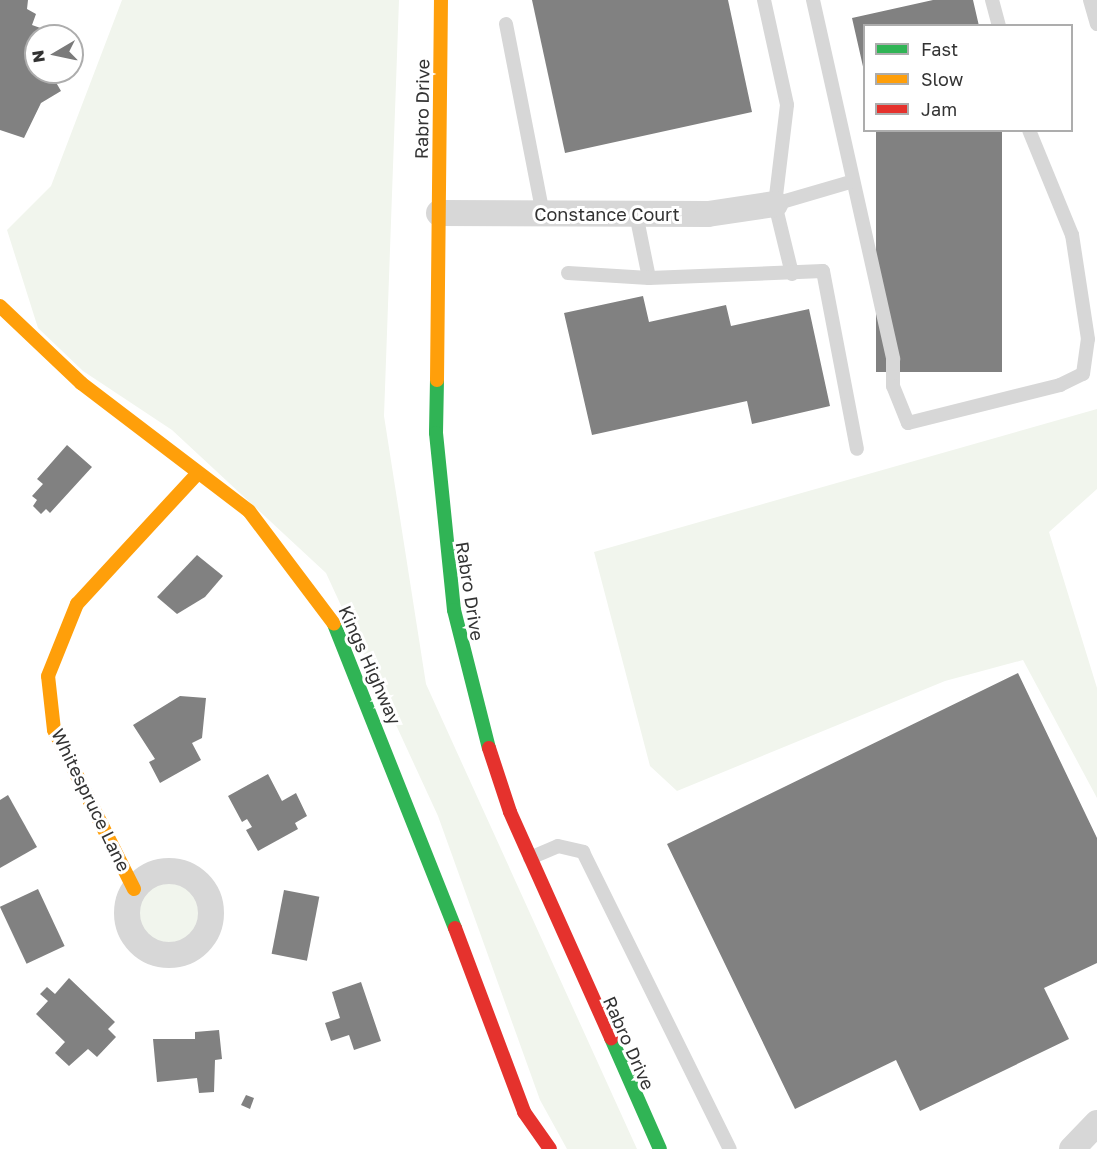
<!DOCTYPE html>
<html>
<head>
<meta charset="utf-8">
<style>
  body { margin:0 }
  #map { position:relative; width:1097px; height:1149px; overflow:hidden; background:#fff; font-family:"Golos Text",sans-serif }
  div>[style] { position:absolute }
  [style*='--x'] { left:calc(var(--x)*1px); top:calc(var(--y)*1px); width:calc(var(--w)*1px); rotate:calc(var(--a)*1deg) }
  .green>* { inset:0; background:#f1f5ed }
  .round { border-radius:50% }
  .building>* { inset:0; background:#818181; transform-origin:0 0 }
  .lane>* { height:14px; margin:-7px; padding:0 7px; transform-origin:7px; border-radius:7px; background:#d7d7d7 }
  .street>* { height:26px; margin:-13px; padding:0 13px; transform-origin:13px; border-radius:13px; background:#d7d7d7 }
  .street>.ring { margin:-13px; padding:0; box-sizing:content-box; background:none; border:26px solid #d7d7d7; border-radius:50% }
  .fast>* { height:14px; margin:-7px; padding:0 7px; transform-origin:7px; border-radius:7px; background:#30b455 }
  .slow>* { height:14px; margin:-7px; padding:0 7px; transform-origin:7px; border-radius:7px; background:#ff9f0a }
  .jam>* { height:14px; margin:-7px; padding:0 7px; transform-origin:7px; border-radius:7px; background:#e5322d }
  span { translate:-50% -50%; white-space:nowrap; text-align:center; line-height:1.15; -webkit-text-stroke:6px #fff; paint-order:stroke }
  .street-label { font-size:18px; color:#333 }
  .legend { position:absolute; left:863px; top:24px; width:210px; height:108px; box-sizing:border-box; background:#fff; border:2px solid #adadad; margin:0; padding:8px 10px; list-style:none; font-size:18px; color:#333 }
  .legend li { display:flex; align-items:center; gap:12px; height:30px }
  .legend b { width:30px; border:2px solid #adadad }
  .north { position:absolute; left:24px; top:24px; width:60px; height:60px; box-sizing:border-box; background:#fff; border:2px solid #adadad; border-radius:50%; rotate:261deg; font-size:16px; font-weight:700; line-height:24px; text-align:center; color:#333 }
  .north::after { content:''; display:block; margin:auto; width:21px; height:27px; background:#7a7a7a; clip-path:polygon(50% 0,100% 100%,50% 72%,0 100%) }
</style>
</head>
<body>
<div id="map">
  <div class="green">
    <i style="clip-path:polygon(122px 0,399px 0,384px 416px,426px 684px,637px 1149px,567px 1149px,540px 1100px,438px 816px,326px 573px,172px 430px,83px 371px,38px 328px,7px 230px,51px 186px)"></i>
    <i style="clip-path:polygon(1097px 409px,1097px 489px,1049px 532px,1097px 688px,1097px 798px,1023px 660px,945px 681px,677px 791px,650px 766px,594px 552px)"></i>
    <i class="round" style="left:134px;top:877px;width:72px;height:72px"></i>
  </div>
  <div class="building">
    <i style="clip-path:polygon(0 0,28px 0,27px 9px,36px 14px,32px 25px,63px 36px,36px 36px,36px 72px,50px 72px,61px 91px,41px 103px,24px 138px,0 130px)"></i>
    <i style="clip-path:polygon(532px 0,728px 0,752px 112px,565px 153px)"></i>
    <i style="clip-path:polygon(933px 0,973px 0,979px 26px,864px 26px,864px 71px,852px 18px)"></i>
    <i style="left:876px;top:130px;width:126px;height:242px"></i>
    <i style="clip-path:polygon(643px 296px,649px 322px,726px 305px,731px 326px,809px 309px,830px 406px,752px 424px,747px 401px,592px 435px,564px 313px)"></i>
    <i style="clip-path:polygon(67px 445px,92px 467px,50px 513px,46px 509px,41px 514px,33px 506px,37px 500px,32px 496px,43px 484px,37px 479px)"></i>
    <i style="clip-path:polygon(197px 555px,223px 576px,205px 597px,177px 614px,157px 597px)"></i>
    <i style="clip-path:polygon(1018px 673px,1097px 838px,1097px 963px,1044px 988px,1069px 1039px,920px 1111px,896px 1060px,795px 1109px,667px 844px)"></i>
    <i style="clip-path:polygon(180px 696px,206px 698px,202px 738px,192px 743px,201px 760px,160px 783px,149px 762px,155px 759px,133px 725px)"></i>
    <i style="clip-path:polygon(268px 774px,282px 801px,296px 793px,307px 816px,295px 823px,298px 829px,258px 851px,246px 830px,252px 827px,247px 819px,242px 822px,228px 796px)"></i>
    <i style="clip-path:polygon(8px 795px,37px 847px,0 868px,0 800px)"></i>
    <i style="left:38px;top:889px;width:63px;height:42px;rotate:65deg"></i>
    <i style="left:284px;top:890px;width:36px;height:65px;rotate:11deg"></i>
    <i style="clip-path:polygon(69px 978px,115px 1022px,108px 1029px,116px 1037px,97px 1057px,88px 1049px,69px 1066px,55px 1053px,65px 1042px,36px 1014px,48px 1001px,40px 994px,47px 987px,55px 994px)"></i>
    <i style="clip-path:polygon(361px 982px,381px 1041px,354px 1050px,349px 1035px,331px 1041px,325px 1023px,340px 1018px,332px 992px)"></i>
    <i style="clip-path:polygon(219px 1030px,222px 1059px,215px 1060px,214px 1092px,199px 1093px,197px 1078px,157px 1082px,153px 1039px,195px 1039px,195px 1032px)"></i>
    <i style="clip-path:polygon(246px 1095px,254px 1098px,250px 1109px,241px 1105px)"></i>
  </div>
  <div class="lane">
    <i style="--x:764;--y:0;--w:107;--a:77.6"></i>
    <i style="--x:787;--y:105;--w:100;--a:96.9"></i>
    <i style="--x:775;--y:204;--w:72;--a:76.3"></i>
    <i style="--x:813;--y:0;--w:368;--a:77.4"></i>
    <i style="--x:893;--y:359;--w:27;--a:90"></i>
    <i style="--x:893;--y:386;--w:40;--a:68"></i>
    <i style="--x:908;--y:423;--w:157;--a:-14"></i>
    <i style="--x:1060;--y:385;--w:25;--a:-26"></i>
    <i style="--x:1083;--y:374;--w:35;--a:-82"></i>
    <i style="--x:1088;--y:339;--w:105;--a:-98.7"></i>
    <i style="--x:1072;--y:235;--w:113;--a:-112.3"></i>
    <i style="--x:992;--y:0;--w:27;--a:75"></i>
    <i style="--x:1090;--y:0;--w:25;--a:74"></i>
    <i style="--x:506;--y:24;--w:194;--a:79"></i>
    <i style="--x:775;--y:204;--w:78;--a:-16.3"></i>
    <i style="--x:636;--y:214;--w:65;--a:78.5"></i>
    <i style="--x:649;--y:278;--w:174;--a:-2.3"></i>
    <i style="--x:823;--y:271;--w:181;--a:79.2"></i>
    <i style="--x:568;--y:273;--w:81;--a:3.5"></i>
    <i style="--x:530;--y:858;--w:30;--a:-23"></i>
    <i style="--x:558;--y:846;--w:26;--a:13"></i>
    <i style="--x:583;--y:852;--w:331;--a:63.7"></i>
  </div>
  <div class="street">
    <i style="--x:439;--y:213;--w:269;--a:0.2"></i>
    <i style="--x:708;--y:214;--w:68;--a:-8.5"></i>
    <i class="ring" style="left:127px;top:871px;width:58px;height:58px"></i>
    <i style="--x:1072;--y:1149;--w:36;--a:-46"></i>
  </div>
  <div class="fast">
    <i style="--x:437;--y:380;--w:53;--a:91.1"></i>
    <i style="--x:436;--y:433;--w:178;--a:84.2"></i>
    <i style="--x:454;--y:610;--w:142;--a:75.8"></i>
    <i style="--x:334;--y:624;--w:327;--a:68.3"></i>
    <i style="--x:611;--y:1038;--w:121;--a:66.2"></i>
  </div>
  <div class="slow">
    <i style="--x:0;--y:306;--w:112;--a:43.5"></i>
    <i style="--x:81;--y:383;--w:211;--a:37.3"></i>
    <i style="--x:249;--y:511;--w:141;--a:53"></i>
    <i style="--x:437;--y:380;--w:380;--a:-89.4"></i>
    <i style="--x:134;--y:889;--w:178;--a:-116.7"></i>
    <i style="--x:54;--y:730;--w:54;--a:-96.3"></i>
    <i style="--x:48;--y:676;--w:78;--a:-68.1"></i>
    <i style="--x:77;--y:604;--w:176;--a:-47.3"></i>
  </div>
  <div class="jam">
    <i style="--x:489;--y:748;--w:67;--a:71.8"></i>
    <i style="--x:510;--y:812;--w:248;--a:65.9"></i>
    <i style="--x:455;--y:928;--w:197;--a:69.4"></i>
    <i style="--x:524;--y:1112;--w:45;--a:54.9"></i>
  </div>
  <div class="street-label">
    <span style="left:422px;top:109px;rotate:-89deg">Rabro Drive</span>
    <span style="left:607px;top:214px">Constance Court</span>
    <span style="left:470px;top:591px;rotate:81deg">Rabro Drive</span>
    <span style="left:370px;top:665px;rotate:66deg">Kings Highway</span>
    <span style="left:91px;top:800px;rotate:64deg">Whitespruce Lane</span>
    <span style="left:629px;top:1043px;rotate:66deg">Rabro Drive</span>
  </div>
  <ul class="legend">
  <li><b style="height:8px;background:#30b455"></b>Fast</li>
  <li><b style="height:8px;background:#ff9f0a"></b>Slow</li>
  <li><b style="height:8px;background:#e5322d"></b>Jam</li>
  </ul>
  <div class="north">N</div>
</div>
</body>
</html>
